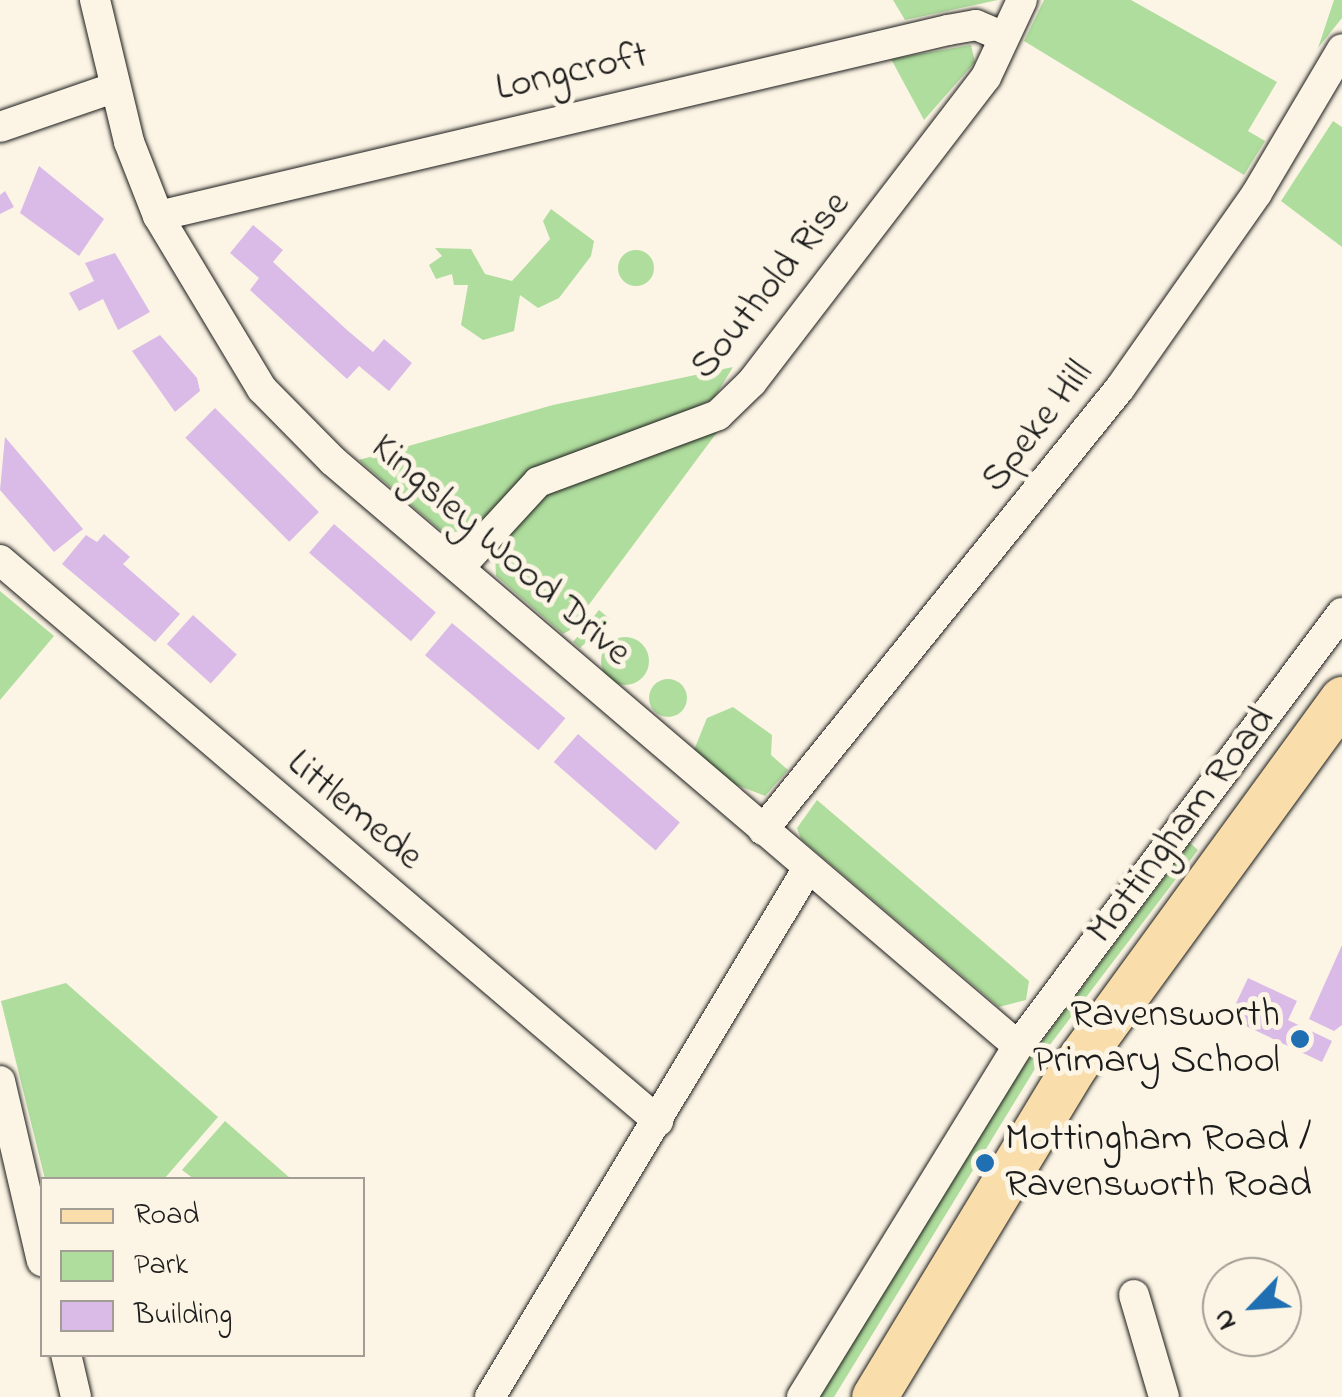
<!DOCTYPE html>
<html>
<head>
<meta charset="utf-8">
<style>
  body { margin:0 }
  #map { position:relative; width:1342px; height:1397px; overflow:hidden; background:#fcf5e5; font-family:"Indie Flower",sans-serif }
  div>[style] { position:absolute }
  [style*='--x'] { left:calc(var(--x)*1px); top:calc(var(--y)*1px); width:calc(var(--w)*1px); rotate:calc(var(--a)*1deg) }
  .green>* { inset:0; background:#afdd9d }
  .round { border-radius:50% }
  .building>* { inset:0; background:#dabbe8; transform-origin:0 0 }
  .roads { filter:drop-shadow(0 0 2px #1c1c1c) drop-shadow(0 0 2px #1c1c1c) }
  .minor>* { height:30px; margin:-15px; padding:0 15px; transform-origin:15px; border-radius:15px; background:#fcf5e5 }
  .primary>* { height:45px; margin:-22.5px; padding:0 22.5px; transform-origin:22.5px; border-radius:22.5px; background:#f9deab }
  .dots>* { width:28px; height:28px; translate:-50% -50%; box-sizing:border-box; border:5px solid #fcf5e5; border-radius:50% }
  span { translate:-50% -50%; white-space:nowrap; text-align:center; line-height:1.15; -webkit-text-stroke:10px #fcf5e5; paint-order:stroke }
  .street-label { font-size:40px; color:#1c1c1c }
  .poi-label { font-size:40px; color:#1c1c1c }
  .right { translate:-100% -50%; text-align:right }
  .left { translate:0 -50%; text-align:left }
  .legend { position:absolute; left:40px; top:1177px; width:325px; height:180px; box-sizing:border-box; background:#fcf5e5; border:2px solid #a29e95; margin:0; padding:12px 18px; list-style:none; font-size:30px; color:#1c1c1c }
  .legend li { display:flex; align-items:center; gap:20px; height:50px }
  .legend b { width:50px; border:2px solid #a29e95 }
  .north { position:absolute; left:1202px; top:1257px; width:100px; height:100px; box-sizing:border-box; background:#fcf5e5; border:2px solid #a29e95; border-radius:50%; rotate:245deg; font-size:28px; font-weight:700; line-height:40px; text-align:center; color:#1c1c1c }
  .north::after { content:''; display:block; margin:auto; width:35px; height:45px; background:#1f6fb2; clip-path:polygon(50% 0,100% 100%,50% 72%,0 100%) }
</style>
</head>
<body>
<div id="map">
  <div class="green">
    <i style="clip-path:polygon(893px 0,998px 0,905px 20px)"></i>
    <i style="clip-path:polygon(1044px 0,1131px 0,1277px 82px,1248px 131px,1265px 141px,1244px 175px,1024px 41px)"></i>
    <i style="clip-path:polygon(1334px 0,1342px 0,1342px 18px,1318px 48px)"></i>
    <i style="clip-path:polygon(971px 45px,975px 62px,924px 120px,891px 59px)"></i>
    <i style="clip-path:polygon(1333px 121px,1342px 127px,1342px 247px,1281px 201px)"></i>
    <i style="clip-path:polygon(551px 209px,594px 241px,591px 256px,559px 298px,538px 308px,520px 295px,514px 331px,483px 340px,461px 325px,468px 285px,454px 285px,452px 274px,436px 279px,429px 265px,442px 256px,435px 248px,471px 249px,485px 274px,512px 281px,550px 239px,543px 221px)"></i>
    <i class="round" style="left:618px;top:250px;width:36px;height:36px"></i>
    <i style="clip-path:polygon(733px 367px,714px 398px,475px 528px,445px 534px,359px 460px,553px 405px)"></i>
    <i style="clip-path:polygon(718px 431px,570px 630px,563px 634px,496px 576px,495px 554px,511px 527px,550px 492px)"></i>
    <i style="clip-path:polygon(0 591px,54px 636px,0 700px)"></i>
    <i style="clip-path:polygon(599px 610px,610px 619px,580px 648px,573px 642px)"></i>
    <i class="round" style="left:601px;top:637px;width:48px;height:48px"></i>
    <i class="round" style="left:649px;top:679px;width:38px;height:38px"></i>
    <i style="clip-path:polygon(733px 707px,772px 735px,771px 755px,788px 770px,765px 796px,734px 784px,694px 750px,707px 718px)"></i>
    <i style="clip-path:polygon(817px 800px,1029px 981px,1026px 1000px,999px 1007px,801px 839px,797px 828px)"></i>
    <i style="clip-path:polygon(1190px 843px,1198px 850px,1049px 1046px,834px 1397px,820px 1397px,1012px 1081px)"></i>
    <i style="clip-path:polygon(66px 983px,218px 1117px,164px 1179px,45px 1179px,1px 1001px)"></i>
    <i style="clip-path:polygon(225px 1121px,290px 1178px,194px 1179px,182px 1170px)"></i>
  </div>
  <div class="building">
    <i style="clip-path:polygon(39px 166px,104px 219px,79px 256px,20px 213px)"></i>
    <i style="clip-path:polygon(5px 191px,14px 207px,0 214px,0 195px)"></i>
    <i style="clip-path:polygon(253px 225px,283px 250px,273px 262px,347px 330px,373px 352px,384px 339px,412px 363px,389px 391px,359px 366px,347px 379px,250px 290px,259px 278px,230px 253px)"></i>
    <i style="clip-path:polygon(115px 253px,150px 312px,118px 330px,103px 299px,79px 311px,69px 293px,94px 281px,85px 263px)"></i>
    <i style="clip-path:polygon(160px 335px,197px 378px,200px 391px,175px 412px,132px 351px)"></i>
    <i style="left:215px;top:408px;width:147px;height:42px;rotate:45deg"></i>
    <i style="clip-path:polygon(5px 437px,83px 529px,54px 552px,0 490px)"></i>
    <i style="left:334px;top:524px;width:135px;height:38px;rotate:41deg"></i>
    <i style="clip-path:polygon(104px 534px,130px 557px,123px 564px,180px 614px,155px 642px,62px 564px,86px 535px,97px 542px)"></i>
    <i style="left:193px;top:615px;width:59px;height:39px;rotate:42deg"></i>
    <i style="left:452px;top:623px;width:148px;height:42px;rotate:40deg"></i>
    <i style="left:578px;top:734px;width:135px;height:37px;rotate:41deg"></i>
    <i style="clip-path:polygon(1342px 945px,1342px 1025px,1334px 1031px,1309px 1019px)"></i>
    <i style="clip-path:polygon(1248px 978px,1297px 1001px,1288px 1020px,1332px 1041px,1322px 1062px,1229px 1018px)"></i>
  </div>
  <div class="roads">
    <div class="minor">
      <i style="--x:95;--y:0;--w:146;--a:76.5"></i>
      <i style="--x:129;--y:142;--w:79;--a:68.6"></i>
      <i style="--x:158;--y:216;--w:202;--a:59"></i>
      <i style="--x:262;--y:389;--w:101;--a:45.4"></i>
      <i style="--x:333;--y:461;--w:901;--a:40.5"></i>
      <i style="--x:0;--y:127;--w:120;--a:-19"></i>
      <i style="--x:158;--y:216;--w:812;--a:-13.25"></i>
      <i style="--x:948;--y:30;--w:28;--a:-10"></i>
      <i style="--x:976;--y:25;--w:30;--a:23"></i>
      <i style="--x:0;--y:560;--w:865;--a:40.45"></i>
      <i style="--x:459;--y:568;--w:117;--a:-47.4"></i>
      <i style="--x:538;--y:482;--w:192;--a:-20.4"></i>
      <i style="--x:718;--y:415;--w:47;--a:-44.1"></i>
      <i style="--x:752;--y:382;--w:384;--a:-52.5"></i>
      <i style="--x:986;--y:77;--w:85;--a:-64.9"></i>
      <i style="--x:763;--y:830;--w:568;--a:-51.07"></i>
      <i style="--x:1120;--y:388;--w:238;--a:-54.9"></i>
      <i style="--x:1257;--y:193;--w:167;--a:-59.4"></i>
      <i style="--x:0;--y:1081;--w:185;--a:76.9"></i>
      <i style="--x:1134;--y:1295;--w:106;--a:73.6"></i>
      <i style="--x:66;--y:1354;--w:44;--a:76.9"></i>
      <i style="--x:490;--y:1397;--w:617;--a:-58.99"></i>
      <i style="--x:802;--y:1397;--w:412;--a:-58.4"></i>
      <i style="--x:1018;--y:1046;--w:541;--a:-53.19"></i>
    </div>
    <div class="primary">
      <i style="--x:874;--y:1397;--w:385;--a:-58.8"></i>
      <i style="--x:1073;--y:1068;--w:457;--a:-53.9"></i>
    </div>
  </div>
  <div class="dots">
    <i style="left:1300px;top:1039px;background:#1f6fb2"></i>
    <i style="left:985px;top:1163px;background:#1f6fb2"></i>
  </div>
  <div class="street-label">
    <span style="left:572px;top:73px;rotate:-13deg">Longcroft</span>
    <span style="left:771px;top:286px;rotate:-51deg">Southold Rise</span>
    <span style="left:1038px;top:427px;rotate:-52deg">Speke Hill</span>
    <span style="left:500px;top:551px;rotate:41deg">Kingsley Wood Drive</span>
    <span style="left:354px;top:811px;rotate:40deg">Littlemede</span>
    <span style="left:1182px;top:826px;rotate:-53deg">Mottingham Road</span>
  </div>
  <div class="poi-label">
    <span class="right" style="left:1280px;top:1039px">Ravensworth<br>Primary School</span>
    <span class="left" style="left:1005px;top:1163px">Mottingham Road /<br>Ravensworth Road</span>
  </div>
  <ul class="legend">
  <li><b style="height:12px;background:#f9deab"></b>Road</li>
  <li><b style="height:28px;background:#afdd9d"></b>Park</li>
  <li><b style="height:28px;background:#dabbe8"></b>Building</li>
  </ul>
  <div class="north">N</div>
</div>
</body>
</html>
